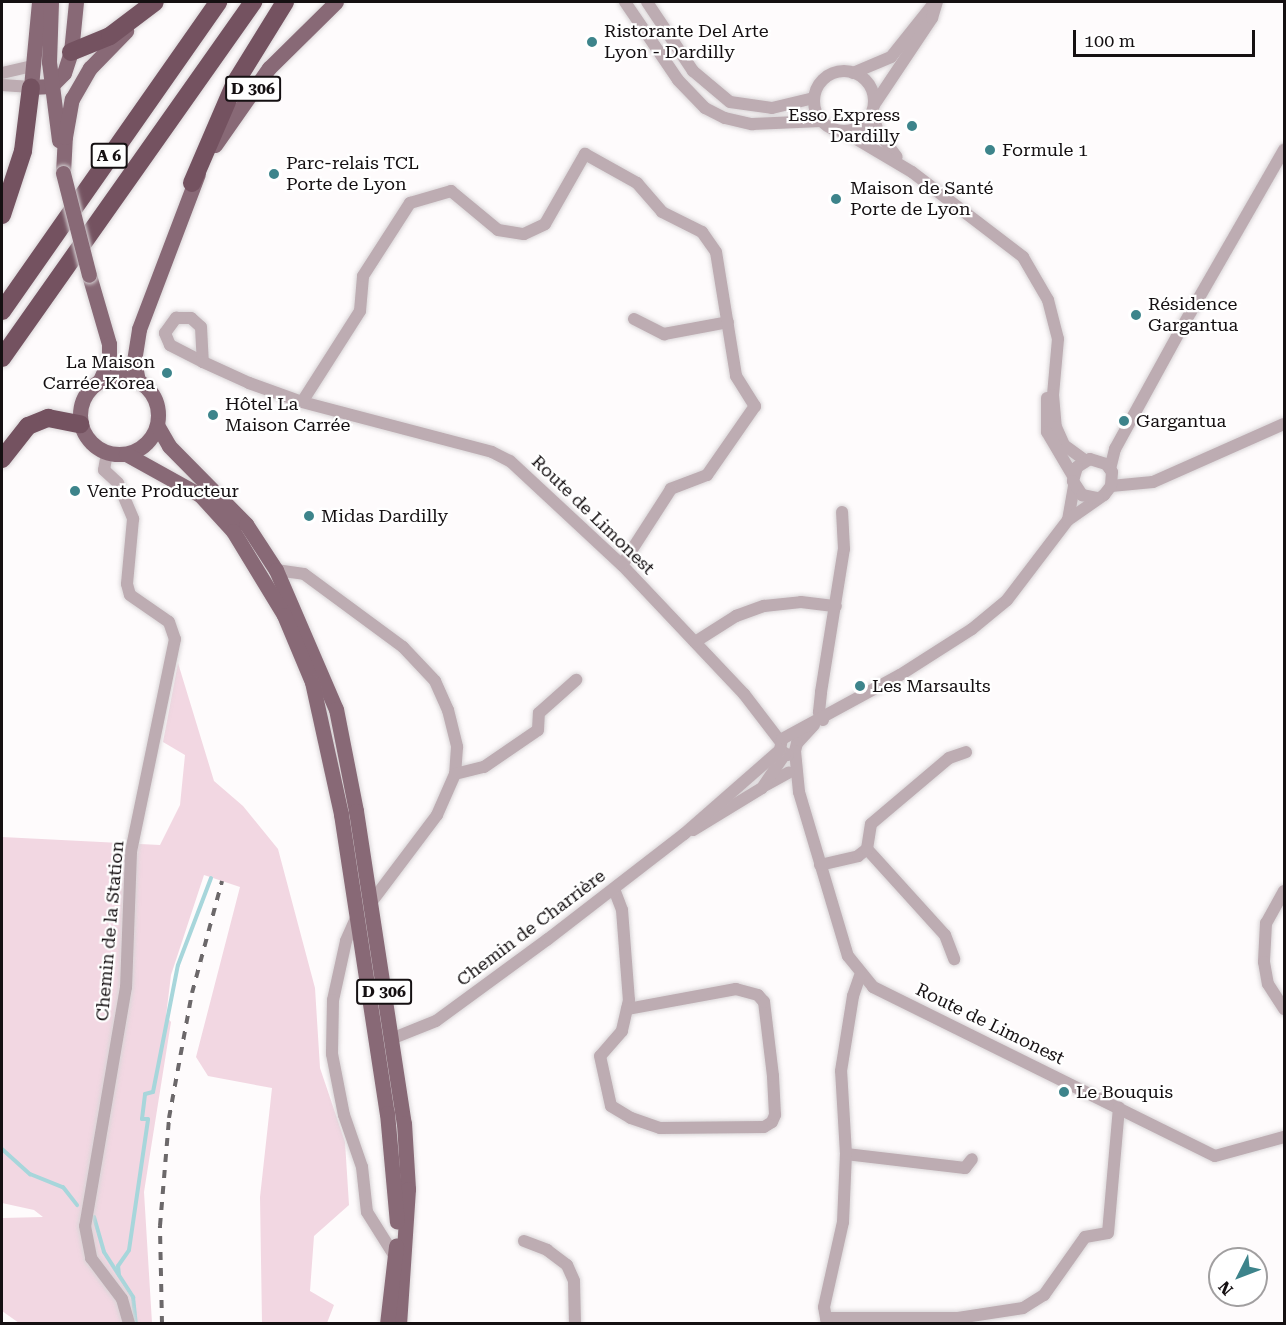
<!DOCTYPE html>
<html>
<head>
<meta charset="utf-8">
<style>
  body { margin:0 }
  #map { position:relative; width:1286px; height:1325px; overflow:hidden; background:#fefbfc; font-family:"Roboto Serif",serif }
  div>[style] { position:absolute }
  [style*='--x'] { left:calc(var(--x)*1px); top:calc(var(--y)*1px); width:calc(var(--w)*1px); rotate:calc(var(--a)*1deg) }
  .green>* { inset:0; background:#f2d7e2 }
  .stream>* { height:4px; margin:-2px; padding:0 2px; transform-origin:2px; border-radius:2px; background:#a7d6db }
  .roads { filter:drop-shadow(0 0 2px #d9d5d7) drop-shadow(0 0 2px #d9d5d7) }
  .minor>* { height:12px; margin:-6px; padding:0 6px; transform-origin:6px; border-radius:6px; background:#bdacb2 }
  .minor>.ring { margin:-6px; padding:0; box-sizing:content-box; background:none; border:12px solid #bdacb2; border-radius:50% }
  .major>* { height:15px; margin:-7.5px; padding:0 7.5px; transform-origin:7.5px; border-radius:7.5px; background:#886976 }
  .major>.ring { margin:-7.5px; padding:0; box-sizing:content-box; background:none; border:15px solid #886976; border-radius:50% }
  .highway>* { height:18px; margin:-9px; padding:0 9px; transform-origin:9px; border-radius:9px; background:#745260 }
  .rail>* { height:4px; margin-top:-2px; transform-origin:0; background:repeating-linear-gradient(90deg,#6c686a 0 8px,transparent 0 16px) }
  .bridges { filter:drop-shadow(0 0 2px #d9d5d7) drop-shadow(0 0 2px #d9d5d7) }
  .major-bridge>* { height:15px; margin:-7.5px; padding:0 7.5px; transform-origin:7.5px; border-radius:7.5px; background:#886976 }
  .dots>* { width:16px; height:16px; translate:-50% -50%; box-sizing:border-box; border:3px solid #fff; border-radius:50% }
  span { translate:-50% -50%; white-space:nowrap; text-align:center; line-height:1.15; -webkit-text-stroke:4.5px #fff; paint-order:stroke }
  .shield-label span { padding:2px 4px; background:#fff; border:2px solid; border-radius:4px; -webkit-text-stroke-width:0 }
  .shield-label { font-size:16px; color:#151012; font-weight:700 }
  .poi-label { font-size:18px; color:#151012 }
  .left { translate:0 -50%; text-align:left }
  .right { translate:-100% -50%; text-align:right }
  .street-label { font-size:18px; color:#151012 }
  .frame { position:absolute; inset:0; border:3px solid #151012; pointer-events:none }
  .north { position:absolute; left:1208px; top:1247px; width:60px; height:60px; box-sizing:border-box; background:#fff; border:2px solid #a19fa0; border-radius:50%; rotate:228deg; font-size:16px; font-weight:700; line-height:24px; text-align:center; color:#151012 }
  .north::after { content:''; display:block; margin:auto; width:21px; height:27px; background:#3d848b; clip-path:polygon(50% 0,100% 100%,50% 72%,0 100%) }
  .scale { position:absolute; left:1073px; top:30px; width:182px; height:27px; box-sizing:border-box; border:3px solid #151012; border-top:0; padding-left:8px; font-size:18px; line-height:21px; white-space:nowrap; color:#151012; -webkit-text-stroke:4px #fff; paint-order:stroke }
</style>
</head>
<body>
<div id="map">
  <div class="green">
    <i style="clip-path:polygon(178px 663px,214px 781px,243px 806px,278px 849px,315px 988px,320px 1068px,345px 1142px,349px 1205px,314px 1236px,310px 1291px,334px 1305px,327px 1323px,262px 1323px,260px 1197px,272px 1088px,208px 1076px,196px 1057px,240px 887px,204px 875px,171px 975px,166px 1016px,171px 1022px,144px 1192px,152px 1323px,19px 1323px,2px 1311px,2px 1218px,43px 1217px,34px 1210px,2px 1203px,2px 837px,160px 845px,180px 805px,185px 755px,163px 742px)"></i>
  </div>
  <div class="stream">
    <i style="--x:2;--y:1149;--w:38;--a:42"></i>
    <i style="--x:30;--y:1174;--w:35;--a:22"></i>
    <i style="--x:63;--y:1187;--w:23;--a:52"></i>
    <i style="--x:94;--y:1217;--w:36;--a:74"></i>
    <i style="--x:104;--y:1252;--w:54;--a:57.2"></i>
    <i style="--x:133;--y:1297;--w:27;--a:84"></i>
    <i style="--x:119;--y:1275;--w:9;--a:-96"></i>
    <i style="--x:118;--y:1266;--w:19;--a:-55"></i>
    <i style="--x:129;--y:1250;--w:132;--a:-81.7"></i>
    <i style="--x:148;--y:1119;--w:6;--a:180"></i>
    <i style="--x:142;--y:1119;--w:25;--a:-83"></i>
    <i style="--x:145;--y:1094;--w:8;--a:-14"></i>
    <i style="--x:153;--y:1092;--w:129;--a:-78.9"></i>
    <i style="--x:178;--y:965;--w:93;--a:-69.2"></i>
  </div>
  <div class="roads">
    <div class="minor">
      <i style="--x:625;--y:2;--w:94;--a:55.8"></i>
      <i style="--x:678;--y:80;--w:39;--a:46"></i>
      <i style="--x:705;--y:108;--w:22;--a:27"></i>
      <i style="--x:725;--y:118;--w:28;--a:13"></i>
      <i style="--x:752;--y:124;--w:69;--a:-2.5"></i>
      <i style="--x:647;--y:2;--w:83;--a:56.3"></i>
      <i style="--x:693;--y:71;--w:48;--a:40"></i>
      <i style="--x:730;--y:102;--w:42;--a:8.1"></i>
      <i style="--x:772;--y:108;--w:43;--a:-13.4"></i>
      <i class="ring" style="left:814px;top:71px;width:48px;height:48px"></i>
      <i style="--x:2;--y:73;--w:31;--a:-13"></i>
      <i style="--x:853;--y:73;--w:41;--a:-22.8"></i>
      <i style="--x:891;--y:57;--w:70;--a:-51.3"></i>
      <i style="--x:2;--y:85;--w:29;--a:4"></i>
      <i style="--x:874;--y:105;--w:105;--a:-56.3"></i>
      <i style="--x:932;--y:18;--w:17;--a:-73"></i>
      <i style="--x:872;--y:113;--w:20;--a:72"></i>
      <i style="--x:878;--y:132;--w:31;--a:53"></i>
      <i style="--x:843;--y:131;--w:80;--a:30.7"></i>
      <i style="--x:912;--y:172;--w:140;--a:37.4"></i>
      <i style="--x:1023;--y:257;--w:50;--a:59.8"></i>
      <i style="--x:1048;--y:300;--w:40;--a:75.6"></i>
      <i style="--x:1058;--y:339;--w:56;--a:95.1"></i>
      <i style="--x:1053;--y:395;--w:32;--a:85"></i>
      <i style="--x:1056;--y:427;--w:20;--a:66"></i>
      <i style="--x:1064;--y:445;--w:26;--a:36"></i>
      <i style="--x:634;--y:319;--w:34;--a:27"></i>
      <i style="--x:664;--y:334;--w:65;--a:-10.6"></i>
      <i style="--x:203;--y:362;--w:37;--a:-153"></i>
      <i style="--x:170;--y:345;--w:13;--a:-113"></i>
      <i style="--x:165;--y:333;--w:19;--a:-54"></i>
      <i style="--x:176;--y:318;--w:15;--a:0"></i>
      <i style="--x:191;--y:318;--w:13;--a:42"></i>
      <i style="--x:201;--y:327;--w:35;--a:87"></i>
      <i style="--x:203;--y:362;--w:51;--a:24.5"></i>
      <i style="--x:249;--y:383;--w:56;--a:19.7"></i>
      <i style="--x:302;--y:402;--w:196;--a:14.7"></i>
      <i style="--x:492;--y:452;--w:20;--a:27"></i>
      <i style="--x:510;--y:461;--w:153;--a:42.9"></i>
      <i style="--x:622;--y:565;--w:178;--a:46.6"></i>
      <i style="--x:744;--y:694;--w:59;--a:52.5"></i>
      <i style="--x:1047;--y:398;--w:34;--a:90"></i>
      <i style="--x:1047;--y:432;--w:51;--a:59.4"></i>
      <i style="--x:302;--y:402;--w:108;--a:-57.5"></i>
      <i style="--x:360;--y:311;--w:35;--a:-85"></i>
      <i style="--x:363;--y:276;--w:87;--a:-57.2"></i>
      <i style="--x:410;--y:203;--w:43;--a:-16.3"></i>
      <i style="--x:451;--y:191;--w:61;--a:39.7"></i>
      <i style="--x:498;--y:230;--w:26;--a:9"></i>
      <i style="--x:524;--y:234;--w:23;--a:-25"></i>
      <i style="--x:545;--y:224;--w:81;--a:-60.3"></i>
      <i style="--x:585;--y:154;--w:60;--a:29.1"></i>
      <i style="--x:637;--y:183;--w:38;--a:49"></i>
      <i style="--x:662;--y:212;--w:45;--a:26.6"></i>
      <i style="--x:702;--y:232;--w:24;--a:55"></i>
      <i style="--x:716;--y:252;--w:126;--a:80.8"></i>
      <i style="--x:736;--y:376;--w:36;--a:58"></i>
      <i style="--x:755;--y:406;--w:84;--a:124.8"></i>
      <i style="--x:707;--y:475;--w:39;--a:159"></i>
      <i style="--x:671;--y:489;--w:90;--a:122.8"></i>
      <i style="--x:107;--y:453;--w:17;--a:100"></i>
      <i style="--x:104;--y:470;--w:19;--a:43"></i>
      <i style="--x:118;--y:483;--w:39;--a:67"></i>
      <i style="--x:133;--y:519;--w:65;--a:95.3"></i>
      <i style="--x:127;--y:584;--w:11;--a:75"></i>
      <i style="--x:130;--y:595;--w:47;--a:34.7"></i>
      <i style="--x:169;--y:622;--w:18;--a:71"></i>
      <i style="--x:175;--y:639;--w:217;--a:101.7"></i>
      <i style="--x:131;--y:852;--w:135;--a:92.1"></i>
      <i style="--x:126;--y:987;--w:242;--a:99.7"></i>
      <i style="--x:85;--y:1226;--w:33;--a:79"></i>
      <i style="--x:91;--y:1258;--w:51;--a:52.9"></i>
      <i style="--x:122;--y:1299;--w:26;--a:74"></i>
      <i style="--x:1110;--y:469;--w:21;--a:-76"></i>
      <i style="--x:1115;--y:449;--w:137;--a:-61.2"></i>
      <i style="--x:1181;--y:329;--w:207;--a:-60.1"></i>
      <i style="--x:1111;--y:486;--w:42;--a:-5.4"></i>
      <i style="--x:1153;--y:482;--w:143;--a:-23.9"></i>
      <i style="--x:1068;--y:520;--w:35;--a:-80"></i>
      <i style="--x:276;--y:570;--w:28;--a:8"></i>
      <i style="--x:304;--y:574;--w:123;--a:36.4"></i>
      <i style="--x:403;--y:647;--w:47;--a:46.7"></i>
      <i style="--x:435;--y:681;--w:32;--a:66"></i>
      <i style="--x:448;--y:710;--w:38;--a:76"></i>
      <i style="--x:457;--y:747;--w:27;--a:94"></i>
      <i style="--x:455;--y:774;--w:45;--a:113.7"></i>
      <i style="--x:437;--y:815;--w:111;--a:127"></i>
      <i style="--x:695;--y:642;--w:49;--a:-32.4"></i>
      <i style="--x:736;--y:616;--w:30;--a:-20"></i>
      <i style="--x:764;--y:606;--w:37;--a:-6"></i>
      <i style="--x:801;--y:602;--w:35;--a:7"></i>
      <i style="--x:823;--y:720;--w:9;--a:-117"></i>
      <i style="--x:819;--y:712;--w:20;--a:-84"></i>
      <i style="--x:821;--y:692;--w:145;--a:-80.9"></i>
      <i style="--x:844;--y:549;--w:37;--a:-93"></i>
      <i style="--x:814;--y:725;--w:25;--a:133"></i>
      <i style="--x:797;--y:743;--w:8;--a:104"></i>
      <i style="--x:795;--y:751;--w:41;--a:84.4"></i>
      <i style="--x:799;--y:792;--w:171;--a:73.4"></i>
      <i style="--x:848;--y:956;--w:40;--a:51"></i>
      <i style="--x:873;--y:987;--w:381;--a:26.3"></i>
      <i style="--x:1215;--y:1156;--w:72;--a:-15.4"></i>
      <i style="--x:788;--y:755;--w:9;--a:-148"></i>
      <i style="--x:780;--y:750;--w:11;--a:-80"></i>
      <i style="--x:782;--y:739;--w:134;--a:-28.5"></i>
      <i style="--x:900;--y:675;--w:85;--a:-32.6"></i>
      <i style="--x:972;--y:629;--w:45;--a:-39.6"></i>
      <i style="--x:1007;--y:600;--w:101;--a:-52.7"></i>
      <i style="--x:1068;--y:520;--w:44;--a:-34.8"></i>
      <i style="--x:1104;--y:495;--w:11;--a:-52"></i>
      <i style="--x:1111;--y:486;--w:14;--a:-86"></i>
      <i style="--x:1112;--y:472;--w:10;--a:-127"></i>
      <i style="--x:1106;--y:464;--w:17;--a:-163"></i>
      <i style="--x:1090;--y:459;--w:15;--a:148"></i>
      <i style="--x:1077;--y:467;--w:15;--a:106"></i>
      <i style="--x:1073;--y:481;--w:17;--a:57"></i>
      <i style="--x:1082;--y:495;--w:16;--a:11"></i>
      <i style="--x:455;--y:774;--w:30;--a:-14"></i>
      <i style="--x:484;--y:767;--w:65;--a:-34.4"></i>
      <i style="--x:538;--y:730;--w:17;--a:-87"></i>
      <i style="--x:539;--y:713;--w:50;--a:-41.7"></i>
      <i style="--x:766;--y:785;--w:26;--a:-29"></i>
      <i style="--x:693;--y:830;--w:81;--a:-31.3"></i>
      <i style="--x:762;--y:788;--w:41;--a:-55.9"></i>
      <i style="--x:867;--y:849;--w:116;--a:47.8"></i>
      <i style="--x:945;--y:935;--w:26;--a:69"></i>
      <i style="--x:820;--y:865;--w:39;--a:-13"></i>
      <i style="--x:858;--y:856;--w:11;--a:-38"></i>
      <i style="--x:867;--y:849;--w:25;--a:-81"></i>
      <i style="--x:871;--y:824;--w:102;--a:-40.2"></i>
      <i style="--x:949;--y:758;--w:18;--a:-19"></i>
      <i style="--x:614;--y:889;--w:22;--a:69"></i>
      <i style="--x:622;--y:910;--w:90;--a:85.6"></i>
      <i style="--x:629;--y:1000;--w:32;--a:103"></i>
      <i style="--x:622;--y:1031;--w:33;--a:131"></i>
      <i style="--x:600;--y:1056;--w:51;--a:77.6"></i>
      <i style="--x:611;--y:1106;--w:23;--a:31"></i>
      <i style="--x:631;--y:1118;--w:31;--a:19"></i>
      <i style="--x:660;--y:1128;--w:104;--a:-0.6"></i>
      <i style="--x:764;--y:1127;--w:9;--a:-32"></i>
      <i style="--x:772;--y:1122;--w:8;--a:-67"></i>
      <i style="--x:775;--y:1115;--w:39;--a:-93"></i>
      <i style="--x:773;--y:1076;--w:75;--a:-96.9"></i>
      <i style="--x:764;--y:1002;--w:9;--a:-131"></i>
      <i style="--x:758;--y:995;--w:23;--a:-165"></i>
      <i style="--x:736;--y:989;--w:111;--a:169.6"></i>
      <i style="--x:1284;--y:891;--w:37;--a:119"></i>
      <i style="--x:1266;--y:923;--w:39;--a:93"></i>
      <i style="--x:1264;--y:962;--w:22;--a:80"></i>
      <i style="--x:1268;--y:984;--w:30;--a:57"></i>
      <i style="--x:357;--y:916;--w:27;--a:114"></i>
      <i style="--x:346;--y:941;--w:60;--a:102.4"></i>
      <i style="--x:333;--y:1000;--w:54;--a:91.1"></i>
      <i style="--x:332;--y:1054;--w:62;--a:78.9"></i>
      <i style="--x:344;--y:1115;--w:55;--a:70.9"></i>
      <i style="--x:362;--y:1167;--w:45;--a:83.7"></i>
      <i style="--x:367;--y:1212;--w:54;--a:57.8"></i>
      <i style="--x:391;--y:1039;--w:48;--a:-21.8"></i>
      <i style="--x:436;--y:1021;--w:139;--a:-36.2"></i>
      <i style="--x:548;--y:939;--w:172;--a:-37.7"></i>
      <i style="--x:684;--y:834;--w:128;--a:-41.2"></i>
      <i style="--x:846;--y:1154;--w:120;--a:6.7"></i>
      <i style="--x:965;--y:1168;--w:11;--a:-52"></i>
      <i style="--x:524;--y:1241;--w:25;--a:21"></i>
      <i style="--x:547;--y:1250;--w:25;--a:37"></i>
      <i style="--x:567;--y:1265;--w:17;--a:66"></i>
      <i style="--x:574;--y:1281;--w:43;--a:88.7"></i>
      <i style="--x:826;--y:1318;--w:132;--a:0"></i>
      <i style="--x:958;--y:1318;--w:66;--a:-8.7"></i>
      <i style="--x:1023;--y:1308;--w:25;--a:-32"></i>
      <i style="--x:1044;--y:1295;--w:71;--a:-54.7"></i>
      <i style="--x:1085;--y:1237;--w:23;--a:-10"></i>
      <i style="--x:1108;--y:1233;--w:126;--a:-85"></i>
      <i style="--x:827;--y:1324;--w:17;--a:-100"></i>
      <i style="--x:824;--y:1307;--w:87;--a:-77.4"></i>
      <i style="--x:843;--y:1222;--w:68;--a:-87.5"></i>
      <i style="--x:846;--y:1154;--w:83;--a:-93.4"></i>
      <i style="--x:841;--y:1071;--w:76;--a:-80.9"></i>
      <i style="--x:853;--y:996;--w:21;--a:-71"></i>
    </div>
    <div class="major">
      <i style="--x:39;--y:2;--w:85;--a:95.4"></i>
      <i style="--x:31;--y:87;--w:20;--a:-3"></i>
      <i style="--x:51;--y:86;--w:18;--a:-45"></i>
      <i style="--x:64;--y:73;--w:22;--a:-72"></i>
      <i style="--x:71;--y:52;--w:50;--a:-84.3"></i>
      <i style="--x:51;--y:2;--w:60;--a:91.9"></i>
      <i style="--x:49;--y:62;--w:79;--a:82.7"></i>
      <i style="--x:215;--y:145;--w:94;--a:-55"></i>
      <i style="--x:269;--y:68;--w:94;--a:-44.6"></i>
      <i style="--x:63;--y:173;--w:36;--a:-87"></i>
      <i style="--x:65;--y:137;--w:39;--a:-80"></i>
      <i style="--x:72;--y:99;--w:36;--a:-60"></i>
      <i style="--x:90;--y:68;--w:52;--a:-45.8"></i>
      <i style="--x:89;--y:275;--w:72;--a:73.8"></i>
      <i style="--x:109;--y:344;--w:16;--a:90"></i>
      <i style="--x:109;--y:360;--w:22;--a:114"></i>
      <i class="ring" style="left:80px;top:376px;width:63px;height:63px"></i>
      <i style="--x:138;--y:381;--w:20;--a:-101"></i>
      <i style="--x:134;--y:361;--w:32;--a:-81"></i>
      <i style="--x:139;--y:329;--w:166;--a:-69.2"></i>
      <i style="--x:157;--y:425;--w:24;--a:60"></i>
      <i style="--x:169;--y:446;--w:110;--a:45.4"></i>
      <i style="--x:246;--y:524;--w:55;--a:56.9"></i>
      <i style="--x:276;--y:570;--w:151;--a:66.7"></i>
      <i style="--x:336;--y:709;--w:104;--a:78.9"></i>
      <i style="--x:356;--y:811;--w:316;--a:81.3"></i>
      <i style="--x:404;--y:1123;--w:66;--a:86.5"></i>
      <i style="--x:408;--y:1189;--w:135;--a:93.8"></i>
      <i style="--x:126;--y:454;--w:85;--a:29"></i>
      <i style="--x:200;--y:495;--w:49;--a:47.5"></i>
      <i style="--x:233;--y:531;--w:98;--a:58.7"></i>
      <i style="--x:284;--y:615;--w:73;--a:67.3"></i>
      <i style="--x:312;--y:682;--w:135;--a:77.6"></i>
      <i style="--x:341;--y:814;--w:303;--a:81.3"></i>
      <i style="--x:387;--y:1113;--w:109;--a:84.8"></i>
      <i style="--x:387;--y:1324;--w:79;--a:-83.4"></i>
    </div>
    <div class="highway">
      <i style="--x:71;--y:52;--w:42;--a:-22.3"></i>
      <i style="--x:110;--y:36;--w:56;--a:-37.1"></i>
      <i style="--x:192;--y:183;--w:109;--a:-66.7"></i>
      <i style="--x:235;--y:83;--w:95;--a:-58.3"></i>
      <i style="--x:2;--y:215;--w:67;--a:-71.8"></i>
      <i style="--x:23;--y:151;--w:64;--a:-82.9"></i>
      <i style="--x:2;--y:311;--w:377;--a:-55"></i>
      <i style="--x:2;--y:358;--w:436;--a:-54.8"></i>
      <i style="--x:2;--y:459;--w:42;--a:-51.8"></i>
      <i style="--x:28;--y:426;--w:22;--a:-22"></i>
      <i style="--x:48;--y:418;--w:33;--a:11"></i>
    </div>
  </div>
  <div class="rail">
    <i style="--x:162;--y:1324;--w:98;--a:-91.2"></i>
    <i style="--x:160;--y:1226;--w:108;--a:-85.2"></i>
    <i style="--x:169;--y:1118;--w:127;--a:-79.6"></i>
    <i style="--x:192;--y:993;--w:116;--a:-75"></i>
  </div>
  <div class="bridges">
    <div class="major-bridge">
      <i style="--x:63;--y:173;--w:105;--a:75.7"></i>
    </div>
  </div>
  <div class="dots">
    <i style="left:592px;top:42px;background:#3d848b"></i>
    <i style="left:912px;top:126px;background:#3d848b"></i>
    <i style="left:990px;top:150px;background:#3d848b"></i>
    <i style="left:274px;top:174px;background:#3d848b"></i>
    <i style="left:836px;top:199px;background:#3d848b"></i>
    <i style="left:1136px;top:315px;background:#3d848b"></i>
    <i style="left:167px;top:373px;background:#3d848b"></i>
    <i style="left:213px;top:415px;background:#3d848b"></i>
    <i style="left:1124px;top:421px;background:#3d848b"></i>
    <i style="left:75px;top:491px;background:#3d848b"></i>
    <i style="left:309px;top:516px;background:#3d848b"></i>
    <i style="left:860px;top:686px;background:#3d848b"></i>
    <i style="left:1064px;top:1092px;background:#3d848b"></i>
  </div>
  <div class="shield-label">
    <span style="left:253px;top:89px">D 306</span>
    <span style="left:109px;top:156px">A 6</span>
    <span style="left:384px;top:992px">D 306</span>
  </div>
  <div class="poi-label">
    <span class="left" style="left:604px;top:42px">Ristorante Del Arte<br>Lyon - Dardilly</span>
    <span class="right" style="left:900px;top:126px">Esso Express<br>Dardilly</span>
    <span class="left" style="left:1002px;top:150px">Formule 1</span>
    <span class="left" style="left:286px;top:174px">Parc-relais TCL<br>Porte de Lyon</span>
    <span class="left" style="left:850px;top:199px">Maison de Santé<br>Porte de Lyon</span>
    <span class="left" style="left:1148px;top:315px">Résidence<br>Gargantua</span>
    <span class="right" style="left:155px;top:373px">La Maison<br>Carrée Korea</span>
    <span class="left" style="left:225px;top:415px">Hôtel La<br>Maison Carrée</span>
    <span class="left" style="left:1136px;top:421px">Gargantua</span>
    <span class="left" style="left:87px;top:491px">Vente Producteur</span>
    <span class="left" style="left:321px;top:516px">Midas Dardilly</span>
    <span class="left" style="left:872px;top:686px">Les Marsaults</span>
    <span class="left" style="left:1076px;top:1092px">Le Bouquis</span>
  </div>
  <div class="street-label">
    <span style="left:593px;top:515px;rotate:44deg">Route de Limonest</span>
    <span style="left:531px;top:928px;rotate:-37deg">Chemin de Charrière</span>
    <span style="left:110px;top:931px;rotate:-85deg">Chemin de la Station</span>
    <span style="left:990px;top:1024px;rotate:26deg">Route de Limonest</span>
  </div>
  <div class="frame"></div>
  <div class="north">N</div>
  <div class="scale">100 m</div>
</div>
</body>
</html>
